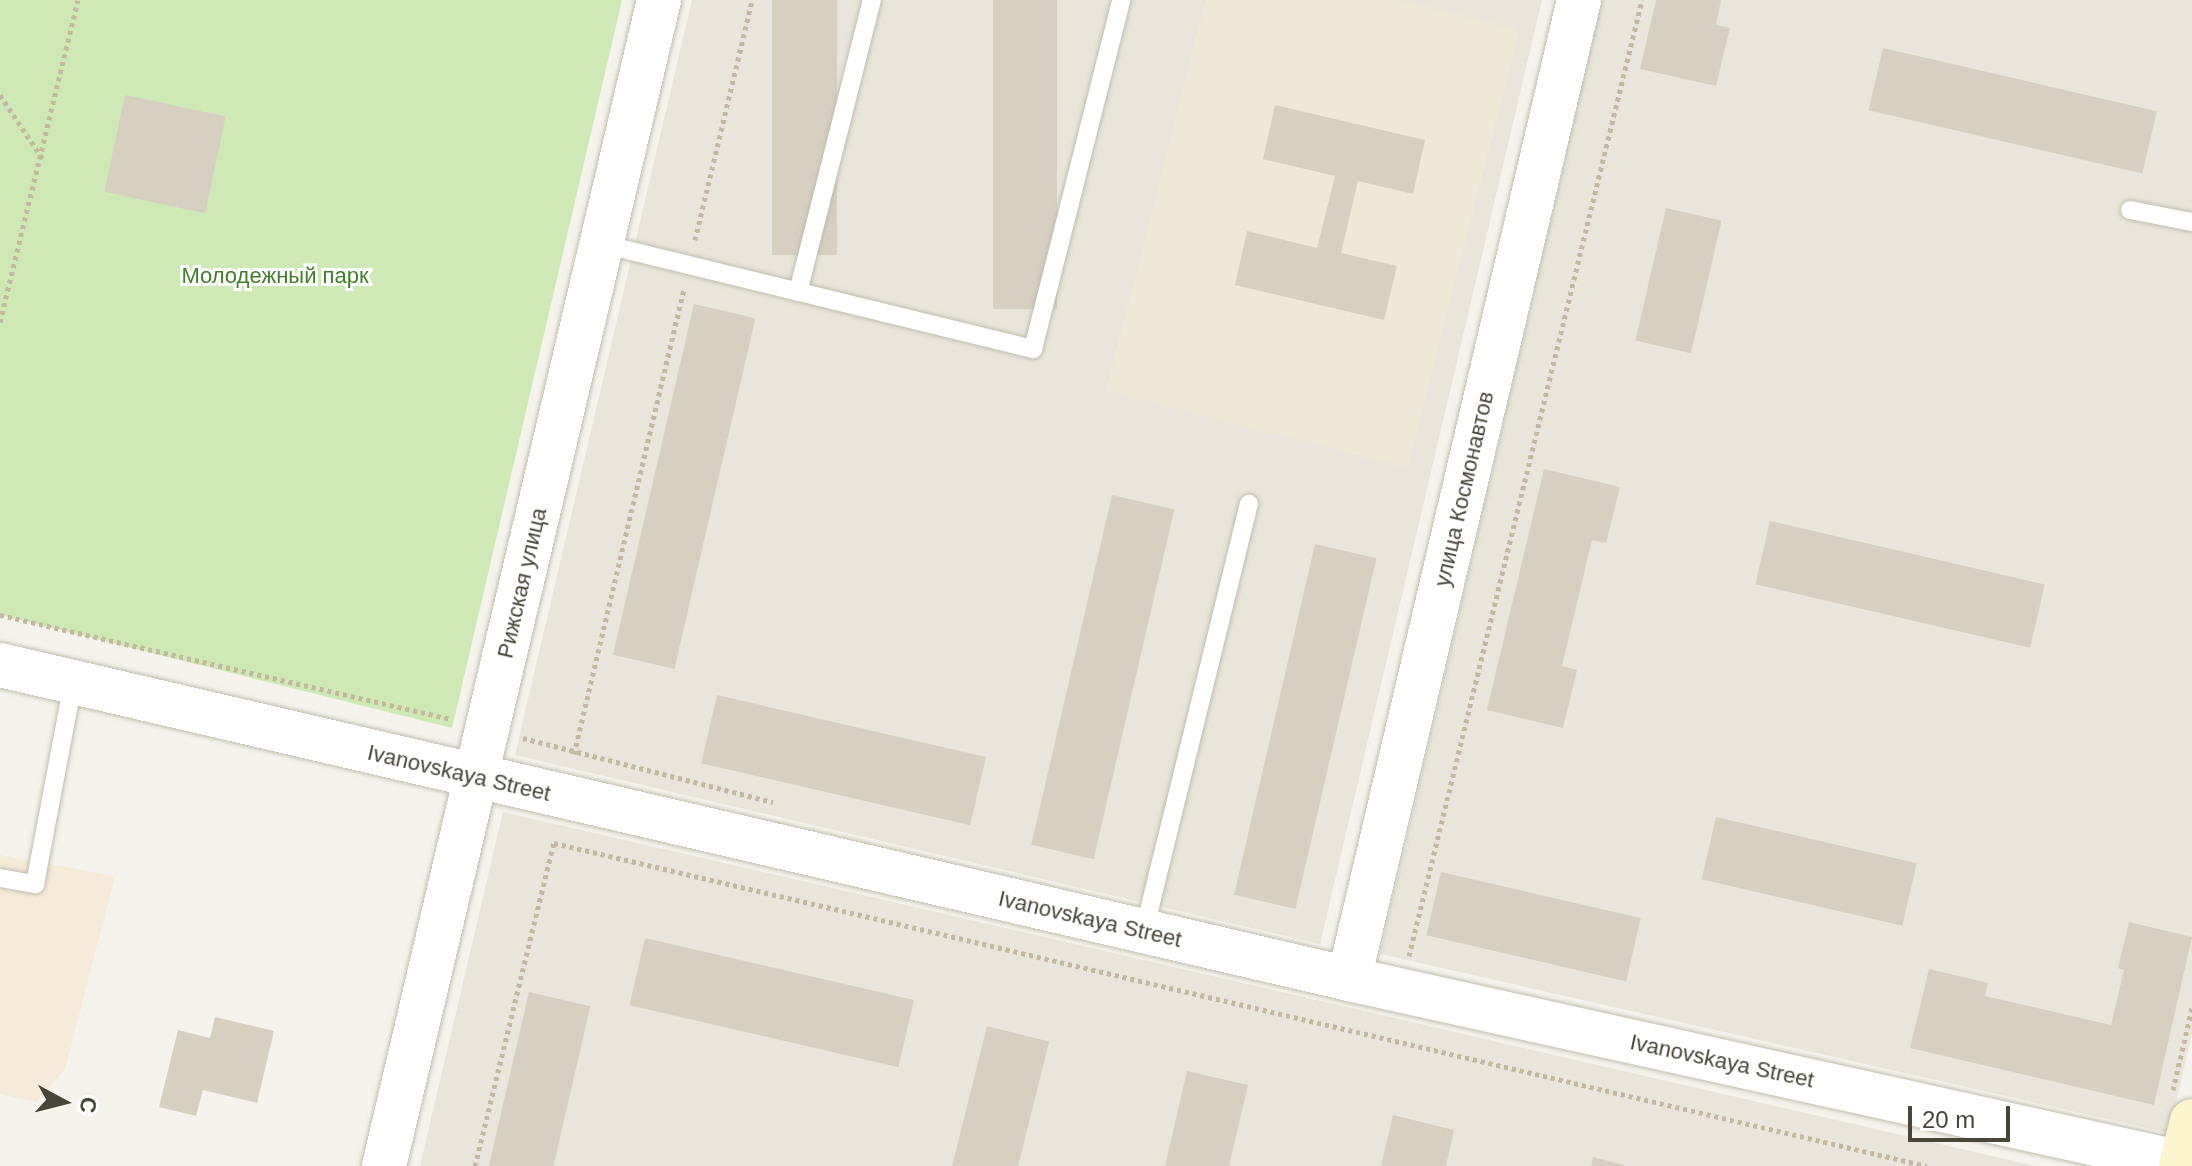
<!DOCTYPE html>
<html>
<head>
<meta charset="utf-8">
<style>
  body { margin:0 }
  #map { position:relative; width:2192px; height:1166px; overflow:hidden; background:#f5f3ec; font-family:Arial,sans-serif }
  div>[style] { position:absolute }
  [style*='--x'] { left:calc(var(--x)*1px); top:calc(var(--y)*1px); width:calc(var(--w)*1px); rotate:calc(var(--a)*1deg) }
  .residential>* { inset:0; background:#e9e5da }
  .commercial>* { inset:0; background:#f6ebd8 }
  .education>* { inset:0; background:#eee9d6 }
  .green>* { inset:0; background:#cee8b6 }
  .building>* { inset:0; background:#d7d0c1; transform-origin:0 0 }
  .path>* { height:5px; margin-top:-2.5px; transform-origin:0; background:repeating-linear-gradient(90deg,#c3b9a0 0 4px,transparent 0 8px) }
  .roads { filter:drop-shadow(0 0 2px #c1bcae) drop-shadow(0 0 2px #c1bcae) }
  .service>* { height:18px; margin:-9px; padding:0 9px; transform-origin:9px; border-radius:9px; background:#fff }
  .tertiary>* { height:44px; margin:-22px; padding:0 22px; transform-origin:22px; border-radius:22px; background:#fff }
  .secondary>* { height:44px; margin:-22px; padding:0 22px; transform-origin:22px; border-radius:22px; background:#fdf5ce }
  span { translate:-50% -50%; white-space:nowrap; text-align:center; line-height:1.15; -webkit-text-stroke:6px #fff; paint-order:stroke }
  .park-label { font-size:22px; color:#457c2c }
  .street-label { font-size:22px; color:#4a4539 }
  .north { position:absolute; left:24px; top:1062px; width:80px; height:80px; -webkit-text-stroke:6px #fff; paint-order:stroke; rotate:97deg; font-size:22px; font-weight:700; line-height:32px; text-align:center; color:#4a4539 }
  .north::after { content:''; display:block; margin:auto; width:28px; height:36px; background:#4a4539; clip-path:polygon(50% 0,100% 100%,50% 72%,0 100%) }
  .scale { position:absolute; left:1908px; top:1106px; width:102px; height:36px; box-sizing:border-box; border:4px solid #4a4539; border-top:0; padding-left:10px; font-size:24px; line-height:28px; white-space:nowrap; color:#4a4539; -webkit-text-stroke:6px #fff; paint-order:stroke }
</style>
</head>
<body>
<div id="map">
  <div class="residential">
    <i style="clip-path:polygon(692px 0,1542px 0,1320px 944px,515px 755px)"></i>
    <i style="clip-path:polygon(1602px 0,2192px 0,2192px 1033px,2169px 1133px,1380px 954px)"></i>
    <i style="clip-path:polygon(503px 812px,2035px 1166px,420px 1166px)"></i>
  </div>
  <div class="commercial">
    <i style="clip-path:polygon(0 855px,115px 876px,65px 1069px,36px 1102px,0 1094px)"></i>
  </div>
  <div class="education">
    <i style="clip-path:polygon(1206px 0,1399px 0,1519px 30px,1408px 468px,1106px 391px)"></i>
  </div>
  <div class="green">
    <i style="clip-path:polygon(0 0,622px 0,452px 728px,0 615px)"></i>
  </div>
  <div class="building">
    <i style="left:772px;top:0;width:65px;height:255px"></i>
    <i style="left:993px;top:0;width:64px;height:309px"></i>
    <i style="clip-path:polygon(1656px 0,1721px 0,1716px 25px,1730px 28px,1716px 86px,1640px 69px)"></i>
    <i style="left:1883px;top:48px;width:281px;height:64px;rotate:13deg"></i>
    <i style="left:125px;top:95px;width:103px;height:99px;rotate:12deg"></i>
    <i style="clip-path:polygon(1275px 105px,1425px 140px,1413px 194px,1358px 181px,1341px 253px,1397px 266px,1384px 320px,1235px 285px,1247px 231px,1317px 248px,1335px 176px,1263px 159px)"></i>
    <i style="left:1666px;top:208px;width:57px;height:136px;rotate:13deg"></i>
    <i style="left:694px;top:304px;width:63px;height:360px;rotate:13deg"></i>
    <i style="clip-path:polygon(1544px 469px,1620px 487px,1606px 543px,1592px 540px,1562px 666px,1577px 670px,1563px 728px,1487px 710px)"></i>
    <i style="left:1112px;top:495px;width:64px;height:359px;rotate:13deg"></i>
    <i style="left:1770px;top:521px;width:282px;height:65px;rotate:13deg"></i>
    <i style="left:1315px;top:544px;width:63px;height:360px;rotate:13deg"></i>
    <i style="left:717px;top:695px;width:276px;height:70px;rotate:13deg"></i>
    <i style="left:1716px;top:817px;width:206px;height:64px;rotate:13deg"></i>
    <i style="left:1441px;top:872px;width:205px;height:65px;rotate:13deg"></i>
    <i style="clip-path:polygon(2129px 922px,2192px 937px,2154px 1105px,1910px 1048px,1929px 969px,1988px 983px,1985px 996px,2111px 1025px,2124px 970px,2118px 968px)"></i>
    <i style="left:645px;top:938px;width:276px;height:69px;rotate:13deg"></i>
    <i style="left:529px;top:992px;width:63px;height:179px;rotate:13deg"></i>
    <i style="clip-path:polygon(215px 1017px,274px 1031px,257px 1103px,203px 1090px,196px 1116px,159px 1107px,178px 1030px,210px 1038px)"></i>
    <i style="left:987px;top:1026px;width:64px;height:144px;rotate:14deg"></i>
    <i style="clip-path:polygon(1187px 1071px,1248px 1085px,1229px 1166px,1165px 1166px)"></i>
    <i style="clip-path:polygon(1393px 1115px,1454px 1130px,1446px 1166px,1381px 1166px)"></i>
    <i style="clip-path:polygon(1593px 1157px,1624px 1165px,1624px 1166px,1591px 1166px)"></i>
  </div>
  <div class="path">
    <i style="--x:0;--y:95;--w:76;--a:56.3"></i>
    <i style="--x:695;--y:240;--w:247;--a:-76.6"></i>
    <i style="--x:0;--y:322;--w:331;--a:-76.4"></i>
    <i style="--x:0;--y:615;--w:463;--a:13"></i>
    <i style="--x:523;--y:738;--w:258;--a:14.4"></i>
    <i style="--x:574;--y:754;--w:478;--a:-76.7"></i>
    <i style="--x:554;--y:843;--w:1410;--a:13.24"></i>
    <i style="--x:1409;--y:956;--w:984;--a:-76.3"></i>
    <i style="--x:2173;--y:1090;--w:84;--a:-77"></i>
    <i style="--x:475;--y:1166;--w:333;--a:-76.3"></i>
  </div>
  <div class="roads">
    <div class="service">
      <i style="--x:2130;--y:210;--w:63;--a:11"></i>
      <i style="--x:602;--y:244;--w:444;--a:13.7"></i>
      <i style="--x:1033;--y:349;--w:360;--a:-75.8"></i>
      <i style="--x:798;--y:292;--w:301;--a:-75.8"></i>
      <i style="--x:0;--y:878;--w:36;--a:10"></i>
      <i style="--x:35;--y:884;--w:206;--a:-79.3"></i>
      <i style="--x:1144;--y:931;--w:440;--a:-76.2"></i>
    </div>
    <div class="tertiary">
      <i style="--x:0;--y:665;--w:1385;--a:13.1"></i>
      <i style="--x:1349;--y:979;--w:853;--a:12.46"></i>
      <i style="--x:1349;--y:979;--w:1006;--a:-76.78"></i>
      <i style="--x:384;--y:1166;--w:1198;--a:-76.73"></i>
    </div>
    <div class="secondary">
      <i style="--x:2181;--y:1166;--w:46;--a:-76.3"></i>
    </div>
  </div>
  <div class="park-label">
    <span style="left:275px;top:276px">Молодежный парк</span>
  </div>
  <div class="street-label">
    <span style="left:1464px;top:489px;rotate:-77deg">улица Космонавтов</span>
    <span style="left:522px;top:583px;rotate:-77deg">Рижская улица</span>
    <span style="left:459px;top:773px;rotate:13deg">Ivanovskaya Street</span>
    <span style="left:1090px;top:919px;rotate:13deg">Ivanovskaya Street</span>
    <span style="left:1722px;top:1061px;rotate:12deg">Ivanovskaya Street</span>
  </div>
  <div class="north">С</div>
  <div class="scale">20 m</div>
</div>
</body>
</html>
